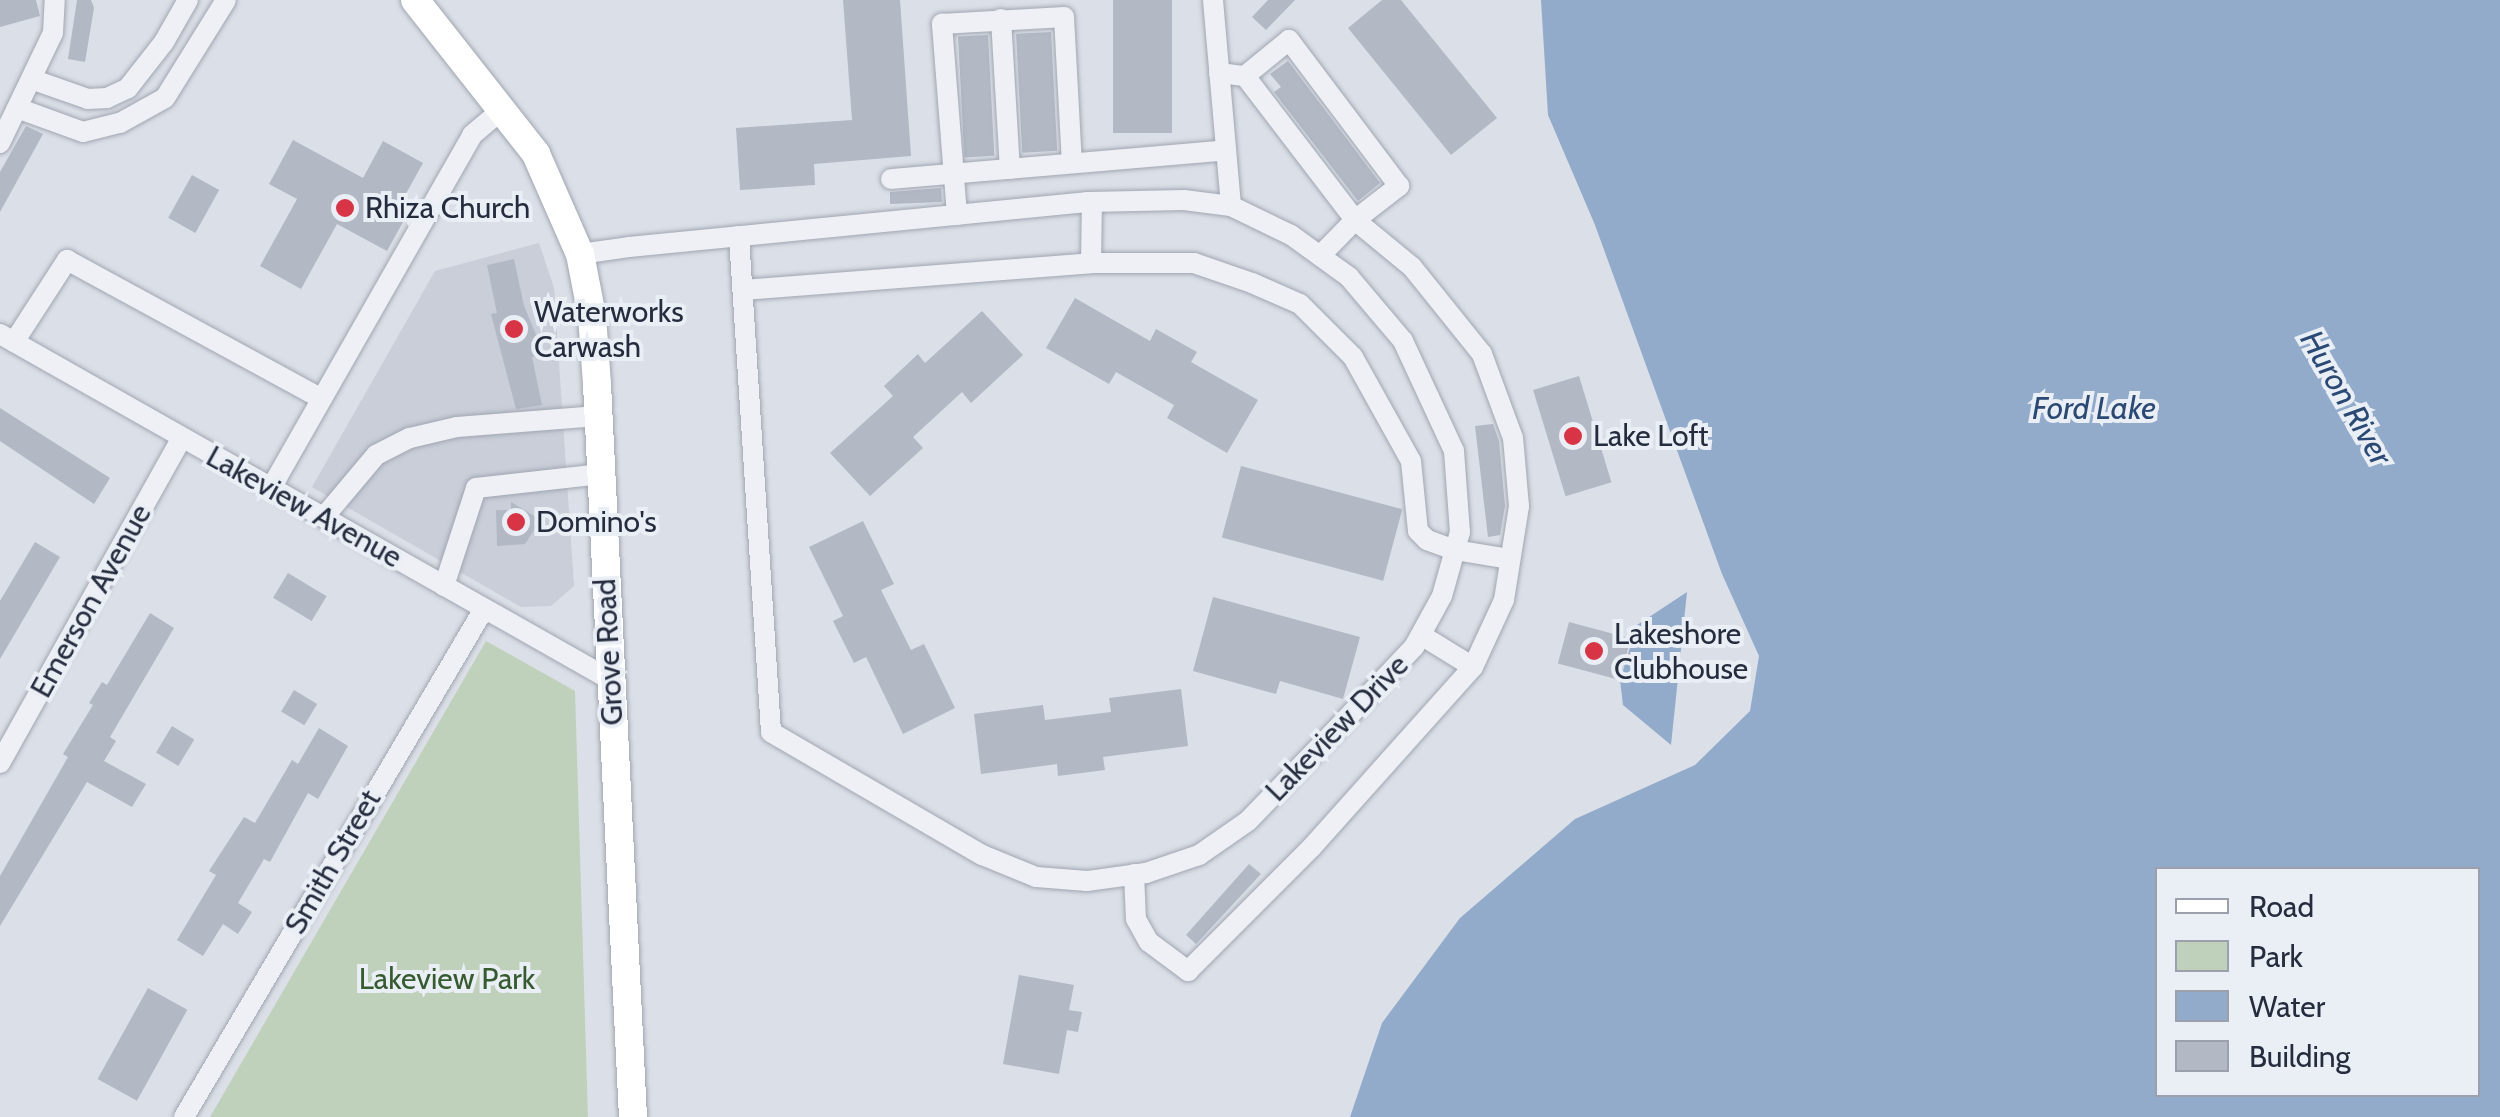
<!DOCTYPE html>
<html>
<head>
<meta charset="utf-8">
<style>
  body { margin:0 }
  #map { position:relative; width:2500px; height:1117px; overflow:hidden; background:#dbdfe7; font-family:Cabin,sans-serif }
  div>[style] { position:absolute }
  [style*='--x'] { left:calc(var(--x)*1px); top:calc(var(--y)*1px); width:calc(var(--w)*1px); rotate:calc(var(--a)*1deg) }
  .built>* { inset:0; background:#c9ced9 }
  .green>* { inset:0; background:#c0d1bb }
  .water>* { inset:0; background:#92abcb }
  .building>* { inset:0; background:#b2b8c4; transform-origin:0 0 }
  .roads { filter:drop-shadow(0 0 2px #a0a6b1) drop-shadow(0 0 2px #a0a6b1) }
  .minor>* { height:20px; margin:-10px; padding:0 10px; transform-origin:10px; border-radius:10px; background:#eef0f5 }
  .major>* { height:28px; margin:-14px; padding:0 14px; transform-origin:14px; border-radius:14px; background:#fff }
  .dots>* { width:28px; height:28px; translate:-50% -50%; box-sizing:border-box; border:5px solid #eaeef5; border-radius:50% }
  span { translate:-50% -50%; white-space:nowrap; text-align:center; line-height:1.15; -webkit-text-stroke:8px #eaeef5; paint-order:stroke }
  .poi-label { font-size:30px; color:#242c3e }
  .left { translate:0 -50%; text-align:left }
  .street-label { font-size:30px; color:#242c3e }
  .park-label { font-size:30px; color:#365b30 }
  .water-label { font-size:32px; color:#2b4975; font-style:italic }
  .legend { position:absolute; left:2155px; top:867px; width:325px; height:230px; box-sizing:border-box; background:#eaeef5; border:2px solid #9ba0ac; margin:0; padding:12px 18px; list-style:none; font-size:30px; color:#242c3e }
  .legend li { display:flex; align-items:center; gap:20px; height:50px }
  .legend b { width:50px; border:2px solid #9ba0ac }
</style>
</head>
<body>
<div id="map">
  <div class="built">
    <i style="clip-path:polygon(539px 243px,554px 288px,574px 586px,551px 606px,521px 607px,312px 487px,435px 271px)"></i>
  </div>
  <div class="green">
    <i style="clip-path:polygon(486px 641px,575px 691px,588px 1117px,210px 1117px)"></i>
  </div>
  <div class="water">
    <i style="clip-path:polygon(evenodd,1541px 0,2500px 0,2500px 1117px,1350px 1117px,1382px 1023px,1460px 918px,1575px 819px,1695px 765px,1750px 711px,1759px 656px,1722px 574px,1595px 225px,1548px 115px,1541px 0,2158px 870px,2478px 870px,2478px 1094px,2158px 1094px,2158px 870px)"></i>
    <i style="clip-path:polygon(1687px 592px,1671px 745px,1623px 705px,1620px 680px,1637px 625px)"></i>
  </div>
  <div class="building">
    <i style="clip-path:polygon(0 0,36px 0,40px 16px,0 27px)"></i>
    <i style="clip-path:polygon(77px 0,91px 0,94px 8px,85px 62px,68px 59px)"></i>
    <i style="clip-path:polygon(843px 0,900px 0,911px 156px,814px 164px,815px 185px,740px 190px,736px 128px,852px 120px)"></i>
    <i style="left:1113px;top:0;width:59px;height:133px"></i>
    <i style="clip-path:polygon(1268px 0,1295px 0,1266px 30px,1252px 17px)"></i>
    <i style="clip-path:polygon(1382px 0,1401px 0,1497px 118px,1451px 155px,1348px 28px)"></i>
    <i style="left:1051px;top:32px;width:119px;height:35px;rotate:87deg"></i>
    <i style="left:988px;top:35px;width:121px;height:30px;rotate:87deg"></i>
    <i style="clip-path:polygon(1288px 61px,1380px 183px,1358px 201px,1274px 92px,1281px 87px,1270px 74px)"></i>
    <i style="clip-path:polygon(26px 126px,43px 134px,0 212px,0 172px)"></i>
    <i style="clip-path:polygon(293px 140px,363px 178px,383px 141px,423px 163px,393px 217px,403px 222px,387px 251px,337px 224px,301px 289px,260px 266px,297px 199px,269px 184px)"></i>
    <i style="left:192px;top:175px;width:31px;height:49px;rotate:29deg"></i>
    <i style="clip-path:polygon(941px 188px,942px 202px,890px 204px,890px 192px)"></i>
    <i style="clip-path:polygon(514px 259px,524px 306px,537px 337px,538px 356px,532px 357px,542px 405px,516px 409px,491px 314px,497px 313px,487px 265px)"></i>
    <i style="clip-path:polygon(1075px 298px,1150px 341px,1156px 329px,1197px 352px,1191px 362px,1258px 400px,1227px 453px,1167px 418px,1174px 405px,1116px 372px,1109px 384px,1046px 348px)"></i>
    <i style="clip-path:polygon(982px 311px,1023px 355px,971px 403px,962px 392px,913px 437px,923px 448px,870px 496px,830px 453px,893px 396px,884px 386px,918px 354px,925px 363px)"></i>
    <i style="left:1579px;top:376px;width:111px;height:48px;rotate:73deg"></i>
    <i style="clip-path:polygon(0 408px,110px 478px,94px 504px,0 441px)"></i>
    <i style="clip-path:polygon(1493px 424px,1499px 441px,1505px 506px,1500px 535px,1488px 537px,1475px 426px)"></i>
    <i style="left:1241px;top:466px;width:167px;height:74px;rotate:15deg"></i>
    <i style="clip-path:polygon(511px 502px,536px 517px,536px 527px,525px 544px,497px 546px,496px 510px,511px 510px)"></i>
    <i style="clip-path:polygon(863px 521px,894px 584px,881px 590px,911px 650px,924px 644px,955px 708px,903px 734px,866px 657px,854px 663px,833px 621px,843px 616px,809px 547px)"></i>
    <i style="clip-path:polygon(35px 542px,60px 557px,0 659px,0 601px)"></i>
    <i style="left:288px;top:573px;width:45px;height:29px;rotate:31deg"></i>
    <i style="clip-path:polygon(1213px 597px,1360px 637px,1343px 699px,1280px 681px,1276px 694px,1193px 671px)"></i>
    <i style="clip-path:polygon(150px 613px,174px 628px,110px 737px,116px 741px,104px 761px,146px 784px,132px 807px,87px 782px,0 926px,0 876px,68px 757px,63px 754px,93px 705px,89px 703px,102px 682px,107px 685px)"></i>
    <i style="left:1569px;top:622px;width:64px;height:43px;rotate:15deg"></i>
    <i style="clip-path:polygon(1181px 689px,1188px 746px,1103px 757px,1105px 770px,1058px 776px,1057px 764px,981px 774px,974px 714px,1043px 705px,1045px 720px,1111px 712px,1109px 698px)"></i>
    <i style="left:294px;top:690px;width:27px;height:25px;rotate:31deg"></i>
    <i style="left:172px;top:726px;width:26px;height:31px;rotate:31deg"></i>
    <i style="clip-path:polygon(319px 728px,348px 746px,318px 799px,308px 793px,270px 862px,264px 859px,238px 903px,252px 912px,238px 934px,223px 924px,203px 956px,177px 940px,216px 875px,209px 871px,244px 817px,255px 823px,292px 760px,298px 764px)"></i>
    <i style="clip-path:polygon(1249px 864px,1261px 874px,1196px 944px,1186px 935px)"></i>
    <i style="clip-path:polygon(1019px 975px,1074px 985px,1069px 1010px,1082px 1012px,1078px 1032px,1067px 1030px,1059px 1074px,1003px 1064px)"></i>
    <i style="left:148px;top:988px;width:45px;height:104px;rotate:29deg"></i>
  </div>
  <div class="roads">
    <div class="minor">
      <i style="--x:1213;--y:0;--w:207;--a:85"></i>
      <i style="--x:1001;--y:19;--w:150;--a:86.6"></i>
      <i style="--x:1219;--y:73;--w:26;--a:7"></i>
      <i style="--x:1245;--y:76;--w:181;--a:52.6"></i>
      <i style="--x:1355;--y:220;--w:50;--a:134.2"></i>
      <i style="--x:31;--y:79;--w:60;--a:19.3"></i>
      <i style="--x:88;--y:99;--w:19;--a:-3"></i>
      <i style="--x:107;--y:98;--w:23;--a:-25"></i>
      <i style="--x:128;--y:88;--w:58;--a:-52"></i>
      <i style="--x:164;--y:42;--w:48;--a:-60.3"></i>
      <i style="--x:17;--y:108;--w:70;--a:20"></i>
      <i style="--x:83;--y:132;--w:38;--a:-14"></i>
      <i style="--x:120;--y:123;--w:51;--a:-29.1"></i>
      <i style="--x:165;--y:98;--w:115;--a:-58.1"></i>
      <i style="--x:0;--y:143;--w:122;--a:-64.3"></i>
      <i style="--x:53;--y:33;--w:33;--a:-87"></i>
      <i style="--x:891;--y:179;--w:336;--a:-4.9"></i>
      <i style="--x:957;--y:215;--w:192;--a:-94.5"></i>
      <i style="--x:942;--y:24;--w:122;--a:-3.3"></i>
      <i style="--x:1064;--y:17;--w:146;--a:86.9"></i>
      <i style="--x:580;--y:254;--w:49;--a:-8.1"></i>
      <i style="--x:629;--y:247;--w:461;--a:-5.6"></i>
      <i style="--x:1088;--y:202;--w:96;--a:-1.2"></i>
      <i style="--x:1184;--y:200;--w:47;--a:7.3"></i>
      <i style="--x:1231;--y:206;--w:67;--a:25.8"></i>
      <i style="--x:1291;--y:235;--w:72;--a:35.9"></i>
      <i style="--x:1349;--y:277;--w:84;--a:49.8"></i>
      <i style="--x:1403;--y:341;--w:121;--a:65.1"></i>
      <i style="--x:1454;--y:451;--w:81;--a:85.8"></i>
      <i style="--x:1460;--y:532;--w:66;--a:105.7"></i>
      <i style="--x:1442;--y:596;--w:58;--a:118.8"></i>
      <i style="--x:1414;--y:647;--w:120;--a:133.3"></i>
      <i style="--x:1332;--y:734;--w:121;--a:134"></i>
      <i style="--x:1248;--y:821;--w:60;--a:145.2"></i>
      <i style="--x:1199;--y:855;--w:56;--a:161.2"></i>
      <i style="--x:1146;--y:873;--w:60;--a:172.3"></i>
      <i style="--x:1087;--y:881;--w:51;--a:-175.5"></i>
      <i style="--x:1036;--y:877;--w:58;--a:-157.8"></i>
      <i style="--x:982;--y:855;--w:244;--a:-149.8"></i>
      <i style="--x:771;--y:732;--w:497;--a:-93.7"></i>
      <i style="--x:1091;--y:263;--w:61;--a:-89.1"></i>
      <i style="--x:743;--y:290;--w:349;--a:-4.4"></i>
      <i style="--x:1091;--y:263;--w:103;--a:0"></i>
      <i style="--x:1194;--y:263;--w:61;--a:19"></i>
      <i style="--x:1252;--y:283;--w:52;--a:23.6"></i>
      <i style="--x:1300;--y:304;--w:75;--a:45"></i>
      <i style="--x:1353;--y:357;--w:119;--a:60.9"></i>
      <i style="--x:1411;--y:461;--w:70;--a:84.3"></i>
      <i style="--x:1418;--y:531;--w:13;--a:45"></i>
      <i style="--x:1427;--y:540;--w:30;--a:20"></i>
      <i style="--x:1455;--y:550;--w:56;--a:9.3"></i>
      <i style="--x:0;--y:334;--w:700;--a:29.53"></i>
      <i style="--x:14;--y:342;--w:98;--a:-57.1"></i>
      <i style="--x:67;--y:260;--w:290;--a:28.6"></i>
      <i style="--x:271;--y:488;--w:406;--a:-60.3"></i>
      <i style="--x:472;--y:135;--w:42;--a:-40.2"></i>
      <i style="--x:324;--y:517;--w:81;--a:-50"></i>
      <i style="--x:376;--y:455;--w:38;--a:-27"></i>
      <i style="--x:410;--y:438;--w:48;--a:-13.2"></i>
      <i style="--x:457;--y:427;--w:141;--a:-4.5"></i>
      <i style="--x:444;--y:586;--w:103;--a:-71.9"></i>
      <i style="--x:476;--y:488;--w:126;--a:-6.4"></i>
      <i style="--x:1421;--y:635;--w:61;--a:31.6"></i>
      <i style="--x:0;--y:763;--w:372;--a:-60.8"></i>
      <i style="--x:1134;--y:874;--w:45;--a:87.5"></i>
      <i style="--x:1136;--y:919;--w:26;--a:61"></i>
      <i style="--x:1149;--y:942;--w:49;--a:36.6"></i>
      <i style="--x:1188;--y:971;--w:175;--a:-45"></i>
      <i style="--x:1312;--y:847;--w:241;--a:-48.2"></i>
      <i style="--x:1473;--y:667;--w:74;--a:-65.2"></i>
      <i style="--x:1504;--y:600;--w:95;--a:-80.9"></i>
      <i style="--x:1519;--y:506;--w:68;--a:-95"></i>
      <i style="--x:1513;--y:438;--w:90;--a:-110.3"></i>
      <i style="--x:1482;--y:354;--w:112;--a:-128.8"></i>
      <i style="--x:1412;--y:267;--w:74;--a:-140.5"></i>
      <i style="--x:1355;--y:220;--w:56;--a:-37.7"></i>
      <i style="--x:1399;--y:186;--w:183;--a:-127"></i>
      <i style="--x:1289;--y:40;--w:57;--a:140.7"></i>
      <i style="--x:184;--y:1117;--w:590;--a:-59.44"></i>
    </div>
    <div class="major">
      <i style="--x:415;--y:0;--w:196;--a:51.8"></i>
      <i style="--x:536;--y:154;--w:109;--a:66.3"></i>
      <i style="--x:580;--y:254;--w:63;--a:79"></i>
      <i style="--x:592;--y:316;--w:68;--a:85.8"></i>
      <i style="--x:597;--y:384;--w:734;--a:87.19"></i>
    </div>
  </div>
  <div class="dots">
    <i style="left:345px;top:208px;background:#d93346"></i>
    <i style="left:514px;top:329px;background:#d93346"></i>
    <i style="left:1573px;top:436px;background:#d93346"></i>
    <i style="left:516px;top:522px;background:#d93346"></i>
    <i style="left:1594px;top:651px;background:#d93346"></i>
  </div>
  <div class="poi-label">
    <span class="left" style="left:365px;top:208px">Rhiza Church</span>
    <span class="left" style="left:534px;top:329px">Waterworks<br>Carwash</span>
    <span class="left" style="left:1593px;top:436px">Lake Loft</span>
    <span class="left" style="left:536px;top:522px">Domino's</span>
    <span class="left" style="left:1614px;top:651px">Lakeshore<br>Clubhouse</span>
  </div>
  <div class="street-label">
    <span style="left:304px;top:507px;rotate:29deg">Lakeview Avenue</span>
    <span style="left:91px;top:601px;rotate:-61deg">Emerson Avenue</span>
    <span style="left:609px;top:652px;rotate:-93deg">Grove Road</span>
    <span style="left:1337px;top:728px;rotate:-46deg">Lakeview Drive</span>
    <span style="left:333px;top:862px;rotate:-60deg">Smith Street</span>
  </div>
  <div class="park-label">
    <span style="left:447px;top:979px">Lakeview Park</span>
  </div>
  <div class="water-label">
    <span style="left:2346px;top:398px;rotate:60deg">Huron River</span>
    <span style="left:2094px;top:408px">Ford Lake</span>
  </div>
  <ul class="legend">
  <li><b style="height:12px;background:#fff"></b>Road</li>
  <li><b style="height:28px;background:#c0d1bb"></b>Park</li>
  <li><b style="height:28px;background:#92abcb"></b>Water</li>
  <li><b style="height:28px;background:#b2b8c4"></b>Building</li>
  </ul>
</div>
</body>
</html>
